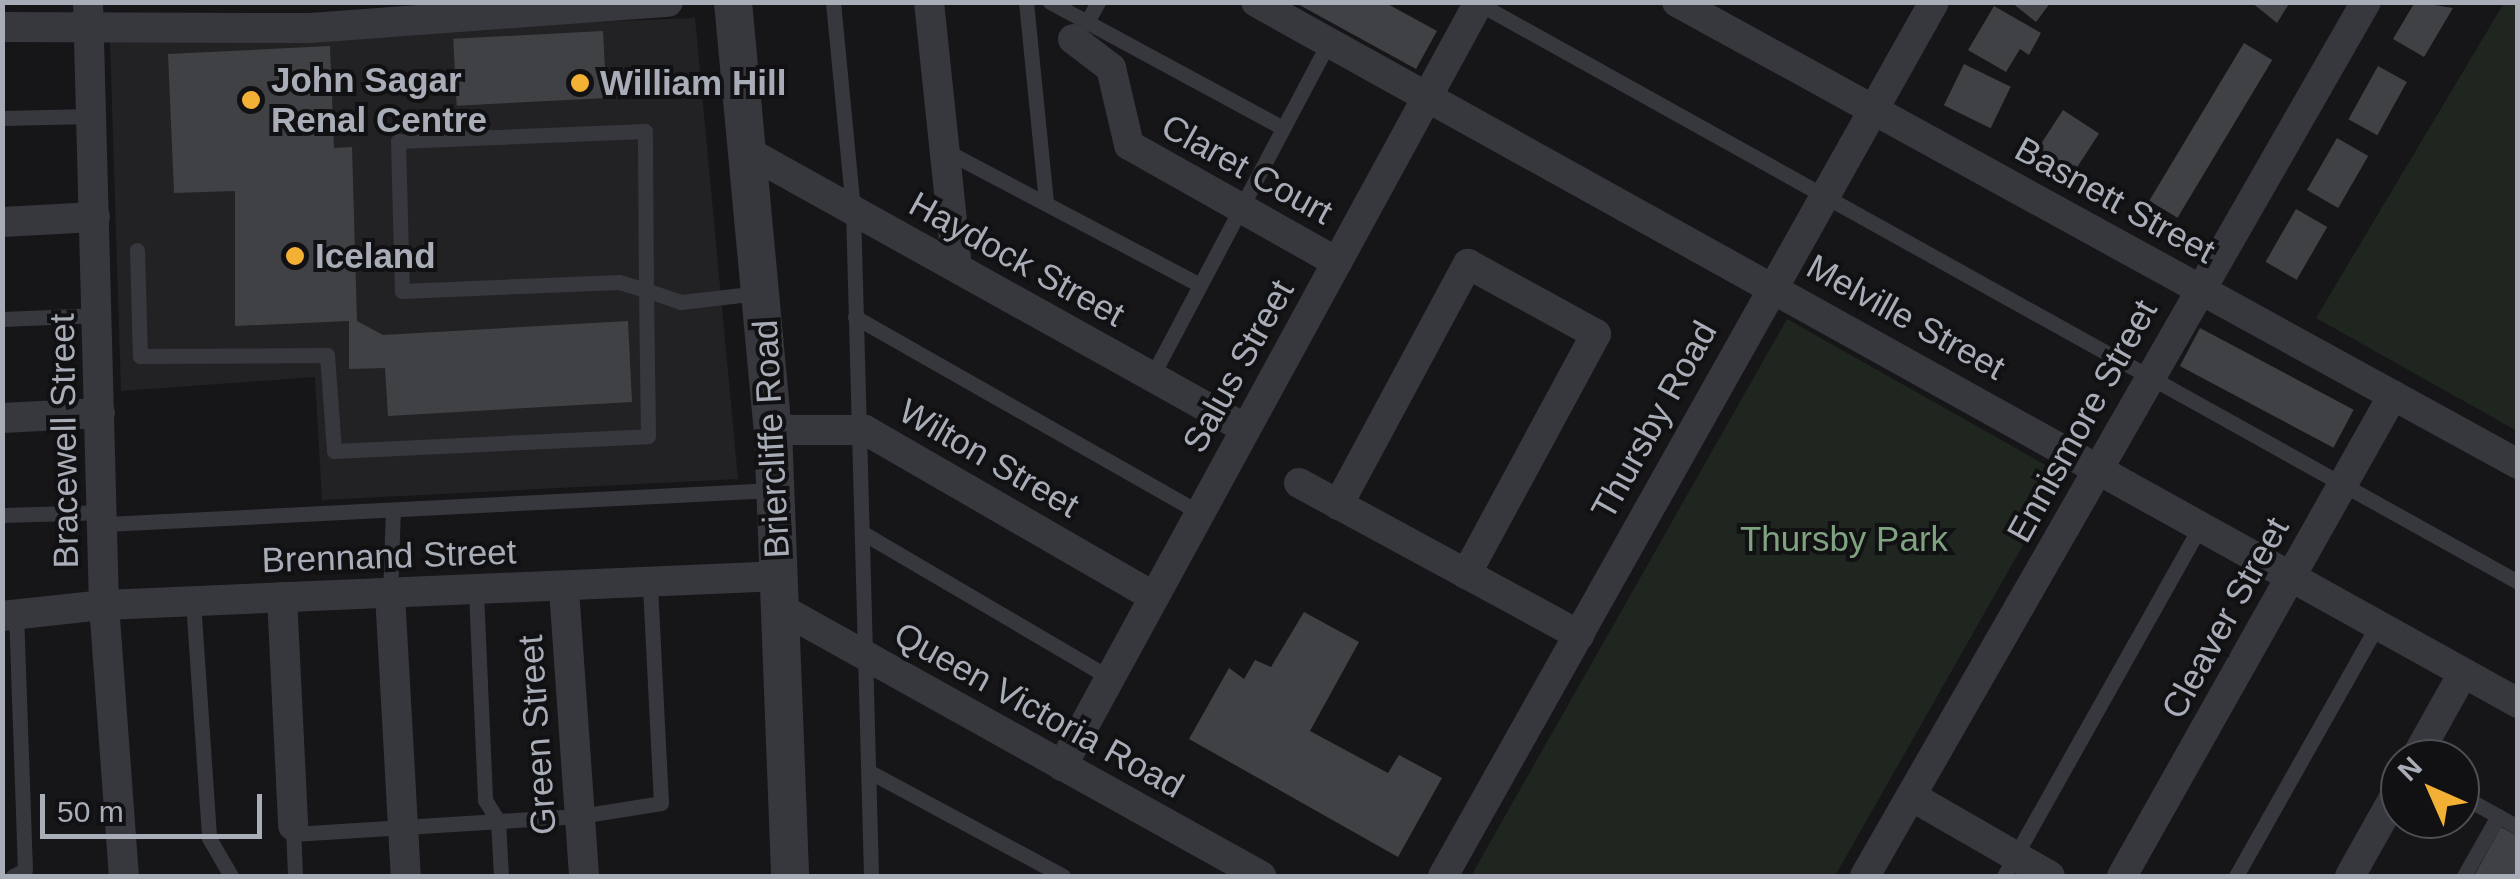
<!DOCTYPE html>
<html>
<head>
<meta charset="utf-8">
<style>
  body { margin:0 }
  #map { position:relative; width:2520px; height:879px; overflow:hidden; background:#161618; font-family:Helvetica,sans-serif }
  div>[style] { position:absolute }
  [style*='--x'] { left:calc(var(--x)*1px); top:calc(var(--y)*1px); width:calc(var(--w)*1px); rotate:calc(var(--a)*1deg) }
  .built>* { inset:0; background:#222225 }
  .green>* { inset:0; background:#1e261f }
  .building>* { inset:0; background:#404145; transform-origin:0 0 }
  .service>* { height:15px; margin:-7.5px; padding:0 7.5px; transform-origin:7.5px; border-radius:7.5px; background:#37383d }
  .minor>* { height:30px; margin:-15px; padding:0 15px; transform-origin:15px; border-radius:15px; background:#37383d }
  .tertiary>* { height:38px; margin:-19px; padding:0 19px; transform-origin:19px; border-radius:19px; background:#37383d }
  .dots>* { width:28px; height:28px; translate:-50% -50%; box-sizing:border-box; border:5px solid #111113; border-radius:50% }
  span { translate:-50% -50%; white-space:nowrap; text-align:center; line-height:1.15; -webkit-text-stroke:8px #111113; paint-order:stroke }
  .poi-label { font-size:35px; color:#a8adb8; font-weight:700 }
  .left { translate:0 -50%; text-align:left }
  .street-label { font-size:35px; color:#a8adb8 }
  .park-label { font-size:35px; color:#7fa381 }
  .frame { position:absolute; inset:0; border:5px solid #a8adb8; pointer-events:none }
  .north { position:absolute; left:2380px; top:739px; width:100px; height:100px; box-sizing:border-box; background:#111113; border:2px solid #4d4f55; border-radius:50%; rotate:315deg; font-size:28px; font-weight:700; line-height:40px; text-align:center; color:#a8adb8 }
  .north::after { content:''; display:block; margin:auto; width:35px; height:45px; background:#f2b134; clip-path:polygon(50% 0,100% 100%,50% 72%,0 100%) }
  .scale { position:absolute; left:40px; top:794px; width:222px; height:45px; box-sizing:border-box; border:5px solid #a8adb8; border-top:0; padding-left:12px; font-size:30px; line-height:35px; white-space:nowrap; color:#a8adb8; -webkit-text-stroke:8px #111113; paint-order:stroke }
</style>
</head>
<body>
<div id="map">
  <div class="built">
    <i style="clip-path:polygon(695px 18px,738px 479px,322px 500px,315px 377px,121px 391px,110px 41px)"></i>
  </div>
  <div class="green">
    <i style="clip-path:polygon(2504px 3px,2518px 3px,2517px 431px,2316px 318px)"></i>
    <i style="clip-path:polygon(1787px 319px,2063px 475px,1835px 876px,1471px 876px)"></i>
  </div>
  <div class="building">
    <i style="clip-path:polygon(1294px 2px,1384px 2px,1437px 31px,1416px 69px)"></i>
    <i style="clip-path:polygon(2011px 2px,2051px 2px,2036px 22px)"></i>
    <i style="clip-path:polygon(2251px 2px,2290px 2px,2277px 23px)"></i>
    <i style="clip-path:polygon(2415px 2px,2453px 8px,2424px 57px,2393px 39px)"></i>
    <i style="clip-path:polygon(1994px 6px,2041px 33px,2029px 55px,2020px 49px,2006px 72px,1968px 50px)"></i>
    <i style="left:603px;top:31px;width:67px;height:150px;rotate:87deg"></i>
    <i style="left:2244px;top:43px;width:33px;height:184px;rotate:31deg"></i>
    <i style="clip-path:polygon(330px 46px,334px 148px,352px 147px,357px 321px,383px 335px,628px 321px,632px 402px,388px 416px,385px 368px,349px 369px,349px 321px,235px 326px,235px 191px,174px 193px,168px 54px)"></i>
    <i style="left:1964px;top:64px;width:52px;height:46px;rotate:26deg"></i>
    <i style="left:2378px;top:66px;width:33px;height:61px;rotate:29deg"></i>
    <i style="left:2063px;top:110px;width:43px;height:50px;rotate:33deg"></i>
    <i style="left:2337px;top:138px;width:36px;height:60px;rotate:30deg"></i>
    <i style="left:2296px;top:209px;width:36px;height:61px;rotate:30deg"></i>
    <i style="left:2200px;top:328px;width:174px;height:43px;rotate:28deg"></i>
    <i style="clip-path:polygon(1304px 612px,1359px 642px,1310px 731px,1388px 773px,1399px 755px,1442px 778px,1398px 857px,1189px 739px,1229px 668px,1244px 679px,1255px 660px,1271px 667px)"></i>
    <i style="clip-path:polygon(2501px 827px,2518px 836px,2518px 876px,2474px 876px)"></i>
  </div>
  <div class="service">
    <i style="--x:833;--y:2;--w:209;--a:84.5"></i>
    <i style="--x:853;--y:210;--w:666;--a:88.45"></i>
    <i style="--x:1026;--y:2;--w:203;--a:84.3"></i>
    <i style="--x:1050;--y:2;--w:265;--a:28.4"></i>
    <i style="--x:1476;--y:2;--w:1193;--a:29.1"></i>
    <i style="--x:1087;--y:22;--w:23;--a:-61"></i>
    <i style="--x:2;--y:118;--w:90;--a:-1.3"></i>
    <i style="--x:944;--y:150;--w:289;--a:27.8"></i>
    <i style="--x:137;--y:250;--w:106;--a:88.4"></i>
    <i style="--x:140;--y:356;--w:187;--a:-0.3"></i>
    <i style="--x:327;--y:355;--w:96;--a:85.8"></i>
    <i style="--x:334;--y:451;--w:314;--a:-2.7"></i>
    <i style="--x:648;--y:436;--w:146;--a:-90.8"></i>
    <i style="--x:646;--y:290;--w:159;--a:-90.4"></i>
    <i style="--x:645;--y:131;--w:247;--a:177.7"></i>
    <i style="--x:398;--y:141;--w:150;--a:88.5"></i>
    <i style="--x:402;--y:291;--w:217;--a:-2.4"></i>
    <i style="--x:619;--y:282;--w:28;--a:17"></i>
    <i style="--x:646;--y:290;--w:37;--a:19"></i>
    <i style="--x:681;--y:302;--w:79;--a:-6.6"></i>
    <i style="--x:855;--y:317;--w:397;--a:29.6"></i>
    <i style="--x:2;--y:319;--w:98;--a:-2.3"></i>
    <i style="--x:1152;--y:376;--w:377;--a:-62.1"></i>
    <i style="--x:2;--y:515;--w:104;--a:-1.7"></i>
    <i style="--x:106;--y:524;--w:670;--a:-2.91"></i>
    <i style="--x:863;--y:533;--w:286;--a:30.4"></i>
    <i style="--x:476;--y:592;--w:208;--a:87.5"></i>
    <i style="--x:485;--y:800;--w:25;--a:58"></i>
    <i style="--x:498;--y:821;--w:55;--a:86.9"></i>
    <i style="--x:390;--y:594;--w:84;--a:-88"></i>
    <i style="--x:193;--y:601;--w:238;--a:86.1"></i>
    <i style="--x:209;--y:838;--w:44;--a:59.9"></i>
    <i style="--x:870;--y:772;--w:219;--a:28.3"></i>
    <i style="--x:2460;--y:795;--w:66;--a:28.9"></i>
    <i style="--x:293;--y:826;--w:50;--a:87.7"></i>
    <i style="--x:293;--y:834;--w:288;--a:-3.6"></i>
    <i style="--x:580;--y:816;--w:82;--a:-9.1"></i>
    <i style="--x:661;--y:803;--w:220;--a:-92.9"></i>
    <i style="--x:13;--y:876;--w:13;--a:-27"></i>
    <i style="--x:25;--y:870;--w:255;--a:-92"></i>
    <i style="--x:2004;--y:876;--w:405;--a:-60.7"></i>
    <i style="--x:2236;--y:876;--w:289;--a:-60.6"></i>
    <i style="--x:2464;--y:876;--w:69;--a:-60.5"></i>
  </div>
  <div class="minor">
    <i style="--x:88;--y:2;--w:603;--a:88.48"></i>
    <i style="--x:104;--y:605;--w:272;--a:85.8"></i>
    <i style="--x:929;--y:2;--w:267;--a:84"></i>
    <i style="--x:1256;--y:2;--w:1444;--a:29.05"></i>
    <i style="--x:1677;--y:2;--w:960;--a:28.78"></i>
    <i style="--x:2;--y:27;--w:308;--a:0.2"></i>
    <i style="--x:310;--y:28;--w:359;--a:-4.2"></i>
    <i style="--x:1073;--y:39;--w:48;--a:37.3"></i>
    <i style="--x:1111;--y:68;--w:79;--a:76.8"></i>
    <i style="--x:1129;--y:145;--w:239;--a:29.4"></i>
    <i style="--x:752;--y:154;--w:565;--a:29.1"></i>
    <i style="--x:2;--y:222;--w:93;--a:-3.1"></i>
    <i style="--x:2;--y:418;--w:98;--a:-2.9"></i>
    <i style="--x:773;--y:430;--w:92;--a:0"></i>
    <i style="--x:865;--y:430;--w:334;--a:30"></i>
    <i style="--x:1299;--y:483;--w:319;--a:28.5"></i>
    <i style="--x:1338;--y:505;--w:274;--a:-61.7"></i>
    <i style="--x:1468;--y:264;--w:146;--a:28.7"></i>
    <i style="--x:1596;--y:334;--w:273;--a:118.4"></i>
    <i style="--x:564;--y:589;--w:288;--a:86"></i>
    <i style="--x:390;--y:594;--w:282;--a:86.8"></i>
    <i style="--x:282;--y:597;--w:229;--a:87.2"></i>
    <i style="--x:780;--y:608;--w:551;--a:29.13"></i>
    <i style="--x:2;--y:616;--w:103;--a:-6.2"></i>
    <i style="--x:104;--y:605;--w:675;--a:-2.46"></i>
    <i style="--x:2415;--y:759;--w:98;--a:-60.8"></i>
    <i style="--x:1062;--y:766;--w:870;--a:-61.37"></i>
    <i style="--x:1911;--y:796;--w:160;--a:29.9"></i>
    <i style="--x:1443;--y:876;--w:1002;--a:-60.67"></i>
    <i style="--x:1865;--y:876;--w:1007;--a:-60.18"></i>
    <i style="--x:2122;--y:876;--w:552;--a:-60.6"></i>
    <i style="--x:2350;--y:876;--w:102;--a:-60.7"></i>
  </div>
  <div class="tertiary">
    <i style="--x:733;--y:2;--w:430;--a:84.7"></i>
    <i style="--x:773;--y:430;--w:446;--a:87.8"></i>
  </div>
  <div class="dots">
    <i style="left:580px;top:83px;background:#f2b134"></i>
    <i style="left:251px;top:100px;background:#f2b134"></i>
    <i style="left:295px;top:256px;background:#f2b134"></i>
  </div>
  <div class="poi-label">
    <span class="left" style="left:271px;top:100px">John Sagar<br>Renal Centre</span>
    <span class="left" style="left:600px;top:83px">William Hill</span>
    <span class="left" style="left:315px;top:256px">Iceland</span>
  </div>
  <div class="street-label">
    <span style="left:1247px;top:169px;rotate:29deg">Claret Court</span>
    <span style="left:2115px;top:200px;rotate:29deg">Basnett Street</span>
    <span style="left:1017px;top:259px;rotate:29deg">Haydock Street</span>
    <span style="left:1906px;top:317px;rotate:29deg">Melville Street</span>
    <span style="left:1238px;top:366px;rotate:-61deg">Salus Street</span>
    <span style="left:1654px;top:420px;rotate:-61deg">Thursby Road</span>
    <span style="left:2082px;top:421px;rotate:-61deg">Ennismore Street</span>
    <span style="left:771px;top:439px;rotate:-93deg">Briercliffe Road</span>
    <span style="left:64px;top:441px;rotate:-91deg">Bracewell Street</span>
    <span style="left:989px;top:458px;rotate:30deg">Wilton Street</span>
    <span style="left:389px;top:556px;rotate:-2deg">Brennand Street</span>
    <span style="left:2225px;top:618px;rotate:-61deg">Cleaver Street</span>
    <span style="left:1039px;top:710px;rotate:29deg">Queen Victoria Road</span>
    <span style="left:537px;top:735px;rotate:-94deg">Green Street</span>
  </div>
  <div class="park-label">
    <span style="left:1844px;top:539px">Thursby Park</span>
  </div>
  <div class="frame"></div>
  <div class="north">N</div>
  <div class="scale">50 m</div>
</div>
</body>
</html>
